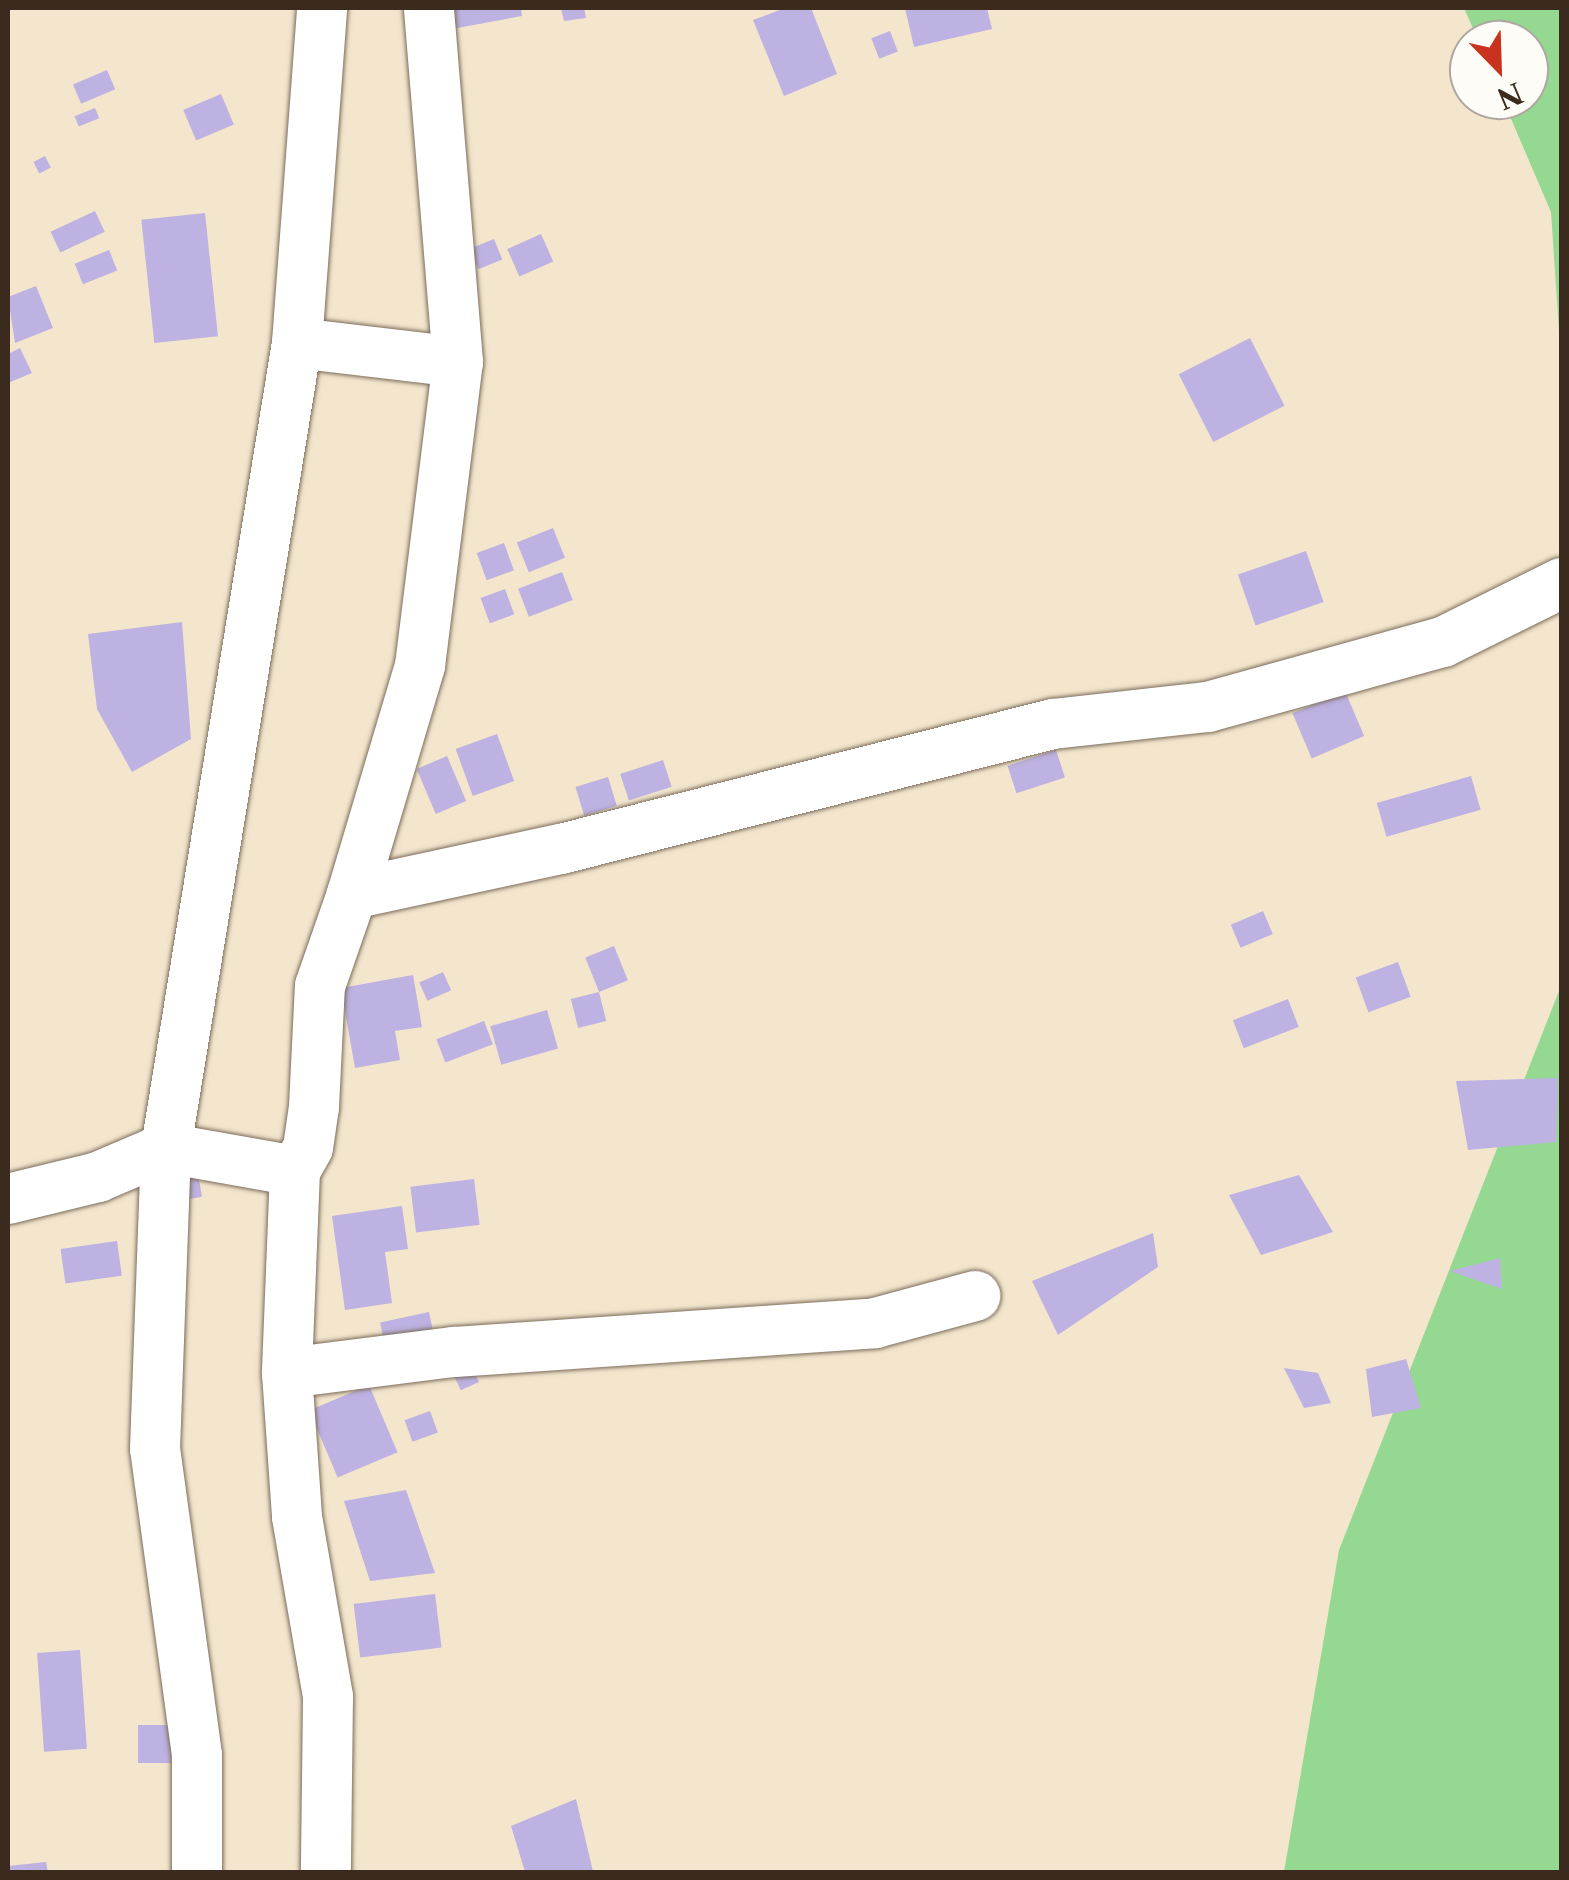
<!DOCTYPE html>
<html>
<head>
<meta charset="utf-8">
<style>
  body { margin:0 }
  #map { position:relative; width:1569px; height:1880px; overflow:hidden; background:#f3e6cd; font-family:"Libre Caslon Text",serif }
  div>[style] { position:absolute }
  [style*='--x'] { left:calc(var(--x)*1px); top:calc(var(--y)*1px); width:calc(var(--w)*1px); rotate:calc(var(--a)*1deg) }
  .green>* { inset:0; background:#94d891 }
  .building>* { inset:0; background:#bdb2e1; transform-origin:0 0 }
  .roads { filter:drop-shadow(0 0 2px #7b6c5b) drop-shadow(0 0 2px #7b6c5b) }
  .minor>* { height:50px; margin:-25px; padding:0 25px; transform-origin:25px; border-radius:25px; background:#fff }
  span { translate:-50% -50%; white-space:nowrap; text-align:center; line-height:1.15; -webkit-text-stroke:8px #fdfcf7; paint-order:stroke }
  .frame { position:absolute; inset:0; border:10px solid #3b2a1e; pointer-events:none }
  .north { position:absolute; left:1449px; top:20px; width:100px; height:100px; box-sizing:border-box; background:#fdfcf7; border:2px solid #afa8a0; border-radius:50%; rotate:157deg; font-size:28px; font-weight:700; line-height:40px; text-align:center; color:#3b2a1e }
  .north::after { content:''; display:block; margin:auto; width:35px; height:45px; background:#c8321e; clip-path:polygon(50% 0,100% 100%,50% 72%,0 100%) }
</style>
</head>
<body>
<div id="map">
  <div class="green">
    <i style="clip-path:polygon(1464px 8px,1561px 8px,1561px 361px,1551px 212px,1503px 100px,1529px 100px,1529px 40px,1478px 40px)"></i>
    <i style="clip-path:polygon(1561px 986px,1561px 1872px,1284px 1872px,1339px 1550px)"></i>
  </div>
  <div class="building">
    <i style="clip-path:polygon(449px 8px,521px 8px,522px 16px,452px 29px)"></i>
    <i style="clip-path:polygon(561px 8px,584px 8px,586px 18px,564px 21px)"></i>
    <i style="clip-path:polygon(785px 8px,811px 8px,837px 74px,784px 96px,753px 20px)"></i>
    <i style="clip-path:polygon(905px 8px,987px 8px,992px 29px,914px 47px)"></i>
    <i style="left:890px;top:31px;width:22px;height:20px;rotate:69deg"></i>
    <i style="left:107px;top:70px;width:21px;height:37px;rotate:67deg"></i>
    <i style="left:221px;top:94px;width:33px;height:41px;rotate:67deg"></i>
    <i style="left:95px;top:108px;width:11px;height:22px;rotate:68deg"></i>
    <i style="left:45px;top:156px;width:13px;height:13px;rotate:63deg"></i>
    <i style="left:95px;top:211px;width:23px;height:49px;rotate:65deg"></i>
    <i style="left:205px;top:213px;width:124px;height:64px;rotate:84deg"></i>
    <i style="left:541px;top:234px;width:30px;height:37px;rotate:66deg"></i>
    <i style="left:494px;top:239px;width:22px;height:26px;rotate:68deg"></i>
    <i style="left:109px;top:250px;width:22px;height:37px;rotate:68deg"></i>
    <i style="clip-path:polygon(36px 286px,53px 328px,15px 343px,8px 297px)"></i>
    <i style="left:1250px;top:338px;width:76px;height:80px;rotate:63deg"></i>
    <i style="clip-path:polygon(20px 348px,32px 373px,8px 383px,8px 354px)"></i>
    <i style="left:553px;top:528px;width:32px;height:39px;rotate:68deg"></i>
    <i style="left:504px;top:543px;width:29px;height:29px;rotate:70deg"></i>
    <i style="left:1306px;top:551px;width:54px;height:72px;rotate:71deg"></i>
    <i style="left:562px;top:572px;width:30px;height:47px;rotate:69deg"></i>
    <i style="left:505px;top:589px;width:27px;height:26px;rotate:70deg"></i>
    <i style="clip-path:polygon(182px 622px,191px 739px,132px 772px,97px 709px,88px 634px)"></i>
    <i style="left:1345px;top:691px;width:49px;height:57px;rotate:67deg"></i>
    <i style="left:497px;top:734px;width:50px;height:44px;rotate:70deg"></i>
    <i style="left:1056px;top:750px;width:29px;height:51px;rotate:72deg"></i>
    <i style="left:447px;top:756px;width:49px;height:33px;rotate:67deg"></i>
    <i style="left:663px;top:760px;width:28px;height:45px;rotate:72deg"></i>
    <i style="left:1471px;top:776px;width:35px;height:98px;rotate:74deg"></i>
    <i style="left:608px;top:777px;width:30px;height:34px;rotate:73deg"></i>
    <i style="left:1263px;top:911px;width:25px;height:35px;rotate:67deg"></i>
    <i style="left:614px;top:946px;width:37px;height:31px;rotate:68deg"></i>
    <i style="left:1398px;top:962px;width:37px;height:45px;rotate:70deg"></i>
    <i style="left:443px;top:972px;width:20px;height:26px;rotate:66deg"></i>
    <i style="clip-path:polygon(413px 975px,422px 1027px,395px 1031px,400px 1060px,355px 1068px,341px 988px)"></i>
    <i style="left:599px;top:992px;width:30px;height:29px;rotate:76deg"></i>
    <i style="left:1288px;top:999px;width:30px;height:59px;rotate:69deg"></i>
    <i style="left:547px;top:1010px;width:40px;height:59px;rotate:74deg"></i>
    <i style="left:484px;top:1021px;width:25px;height:51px;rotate:69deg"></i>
    <i style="clip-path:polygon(1558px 1078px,1556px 1142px,1468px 1150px,1456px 1081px)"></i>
    <i style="left:198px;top:1174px;width:23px;height:26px;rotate:80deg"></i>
    <i style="clip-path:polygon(1299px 1175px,1333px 1232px,1261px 1255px,1229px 1195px)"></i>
    <i style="left:474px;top:1179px;width:46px;height:64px;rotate:83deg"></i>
    <i style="clip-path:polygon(402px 1206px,408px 1249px,385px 1252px,392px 1303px,345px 1310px,332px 1216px)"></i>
    <i style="clip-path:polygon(1153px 1233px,1158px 1267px,1058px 1335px,1032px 1281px)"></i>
    <i style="left:117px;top:1241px;width:35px;height:57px;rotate:82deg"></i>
    <i style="clip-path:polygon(1500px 1258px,1502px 1289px,1450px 1271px)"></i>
    <i style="left:429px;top:1312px;width:35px;height:50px;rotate:78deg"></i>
    <i style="clip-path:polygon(1406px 1359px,1421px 1408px,1372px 1417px,1366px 1369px)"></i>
    <i style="left:470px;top:1362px;width:22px;height:20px;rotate:66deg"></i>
    <i style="clip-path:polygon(1284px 1368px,1318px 1373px,1331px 1403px,1304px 1408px)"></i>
    <i style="left:369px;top:1385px;width:73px;height:65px;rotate:67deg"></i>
    <i style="left:430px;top:1411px;width:23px;height:27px;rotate:70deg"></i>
    <i style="clip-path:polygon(406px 1490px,435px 1573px,370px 1581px,344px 1501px)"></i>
    <i style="left:435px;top:1594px;width:54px;height:82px;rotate:83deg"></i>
    <i style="left:80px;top:1650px;width:99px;height:43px;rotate:86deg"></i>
    <i style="left:138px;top:1725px;width:33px;height:38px"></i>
    <i style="clip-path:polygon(576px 1799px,593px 1872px,525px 1872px,511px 1826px)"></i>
    <i style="clip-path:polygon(46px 1862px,48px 1872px,8px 1872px,8px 1866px)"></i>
  </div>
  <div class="roads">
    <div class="minor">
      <i style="--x:297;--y:343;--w:162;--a:6.7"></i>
      <i style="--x:352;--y:894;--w:238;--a:-73.4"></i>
      <i style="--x:420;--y:666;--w:306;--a:-82.9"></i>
      <i style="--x:458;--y:362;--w:355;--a:-94.7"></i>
      <i style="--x:295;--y:1171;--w:202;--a:92.3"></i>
      <i style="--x:287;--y:1373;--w:144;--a:86"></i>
      <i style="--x:297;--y:1517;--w:183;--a:80.2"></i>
      <i style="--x:328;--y:1697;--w:175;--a:90.7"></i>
      <i style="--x:8;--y:1199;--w:93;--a:-13.7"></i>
      <i style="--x:98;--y:1177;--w:74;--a:-23.1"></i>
      <i style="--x:166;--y:1148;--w:131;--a:10.1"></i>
      <i style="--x:295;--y:1171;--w:26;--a:-61"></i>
      <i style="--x:308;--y:1148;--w:41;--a:-81.7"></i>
      <i style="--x:314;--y:1107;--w:121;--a:-87.2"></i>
      <i style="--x:320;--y:986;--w:97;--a:-70.8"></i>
      <i style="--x:352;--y:894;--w:214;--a:-12.2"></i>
      <i style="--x:561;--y:849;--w:508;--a:-14.26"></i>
      <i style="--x:1053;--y:724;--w:156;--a:-6.3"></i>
      <i style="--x:1208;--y:707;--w:244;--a:-15.5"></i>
      <i style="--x:1443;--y:642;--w:133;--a:-26.4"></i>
      <i style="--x:287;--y:1373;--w:168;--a:-7.2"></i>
      <i style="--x:454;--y:1352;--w:422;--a:-3.9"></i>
      <i style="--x:875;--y:1323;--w:104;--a:-15.1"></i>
      <i style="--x:197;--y:1872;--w:117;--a:-90"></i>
      <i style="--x:197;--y:1755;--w:309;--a:-97.8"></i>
      <i style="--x:155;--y:1449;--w:301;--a:-87.9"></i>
      <i style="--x:166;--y:1148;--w:816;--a:-80.76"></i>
      <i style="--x:297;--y:343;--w:336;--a:-85.7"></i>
    </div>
  </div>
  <div class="frame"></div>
  <div class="north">N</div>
</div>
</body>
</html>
